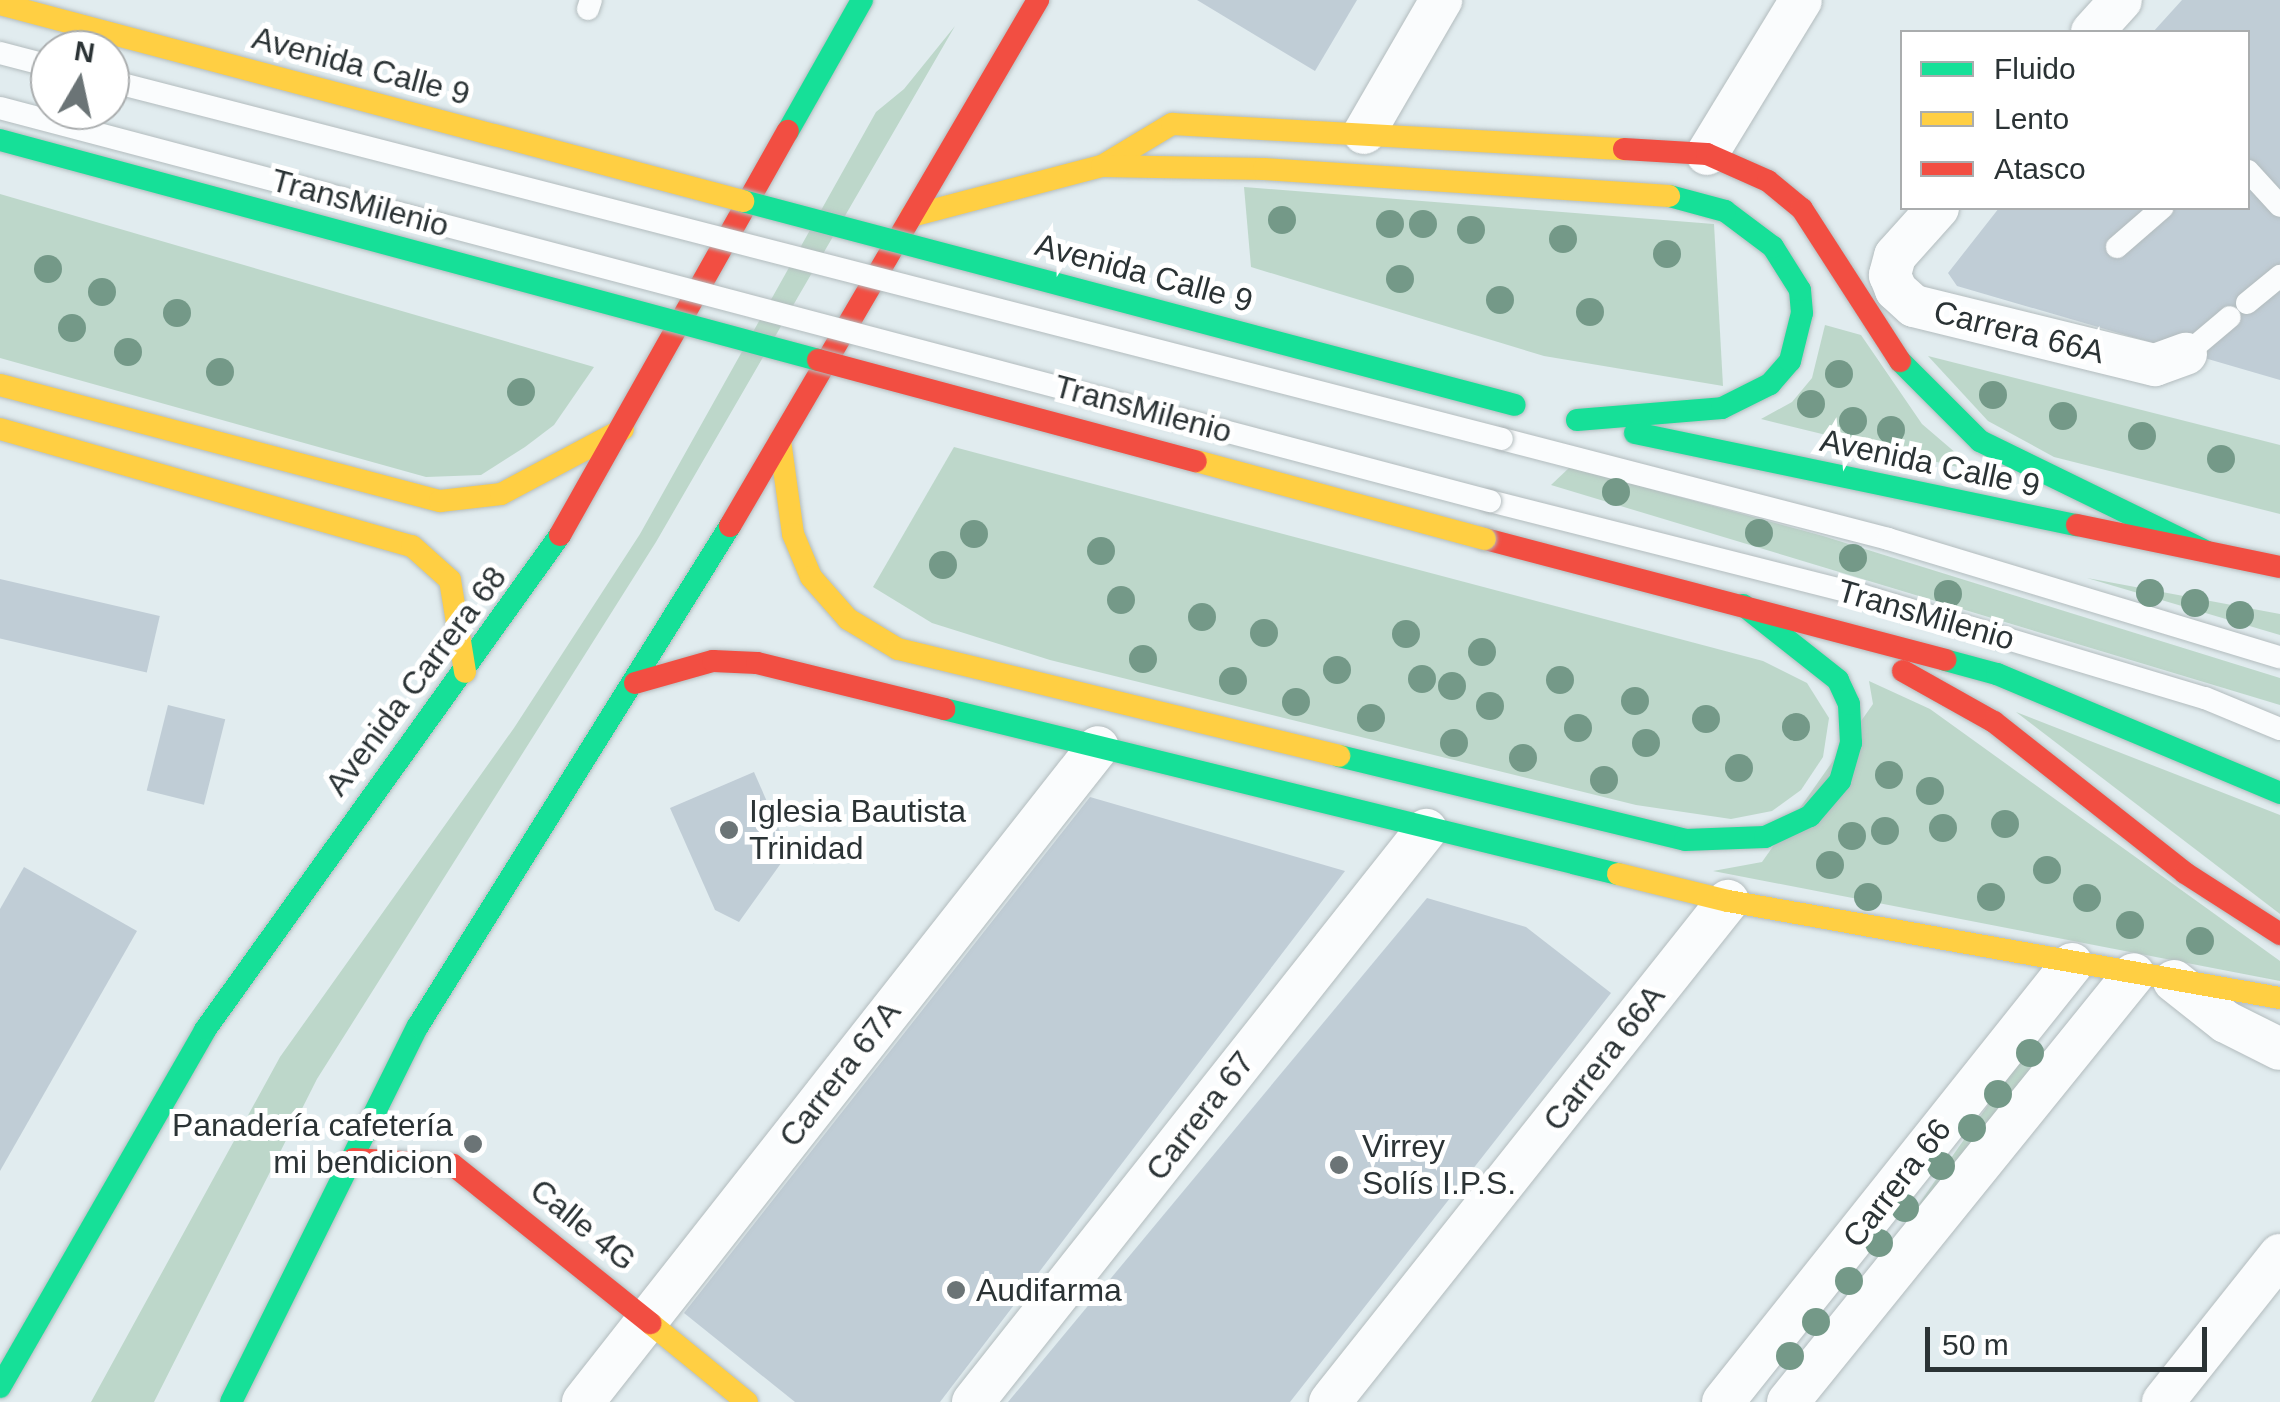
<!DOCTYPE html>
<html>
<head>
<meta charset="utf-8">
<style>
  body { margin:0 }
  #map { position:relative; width:2280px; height:1402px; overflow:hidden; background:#e1ecef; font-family:Helvetica,sans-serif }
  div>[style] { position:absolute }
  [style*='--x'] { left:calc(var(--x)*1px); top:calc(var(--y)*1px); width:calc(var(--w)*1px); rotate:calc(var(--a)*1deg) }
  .green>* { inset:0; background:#bdd7ca; transform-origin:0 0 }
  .building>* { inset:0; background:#c0cdd6; transform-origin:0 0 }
  .roads { filter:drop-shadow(0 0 2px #b3bcbe) drop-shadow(0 0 2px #b3bcbe) }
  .lane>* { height:22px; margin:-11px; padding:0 11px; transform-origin:11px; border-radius:11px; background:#fafcfd }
  .street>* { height:42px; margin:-21px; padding:0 21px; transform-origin:21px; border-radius:21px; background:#fafcfd }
  .fast>* { height:22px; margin:-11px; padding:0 11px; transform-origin:11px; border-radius:11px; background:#16e098 }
  .slow>* { height:22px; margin:-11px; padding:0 11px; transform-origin:11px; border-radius:11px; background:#ffcf43 }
  .jam>* { height:22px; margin:-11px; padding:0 11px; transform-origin:11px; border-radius:11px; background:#f24e42 }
  .bridges { filter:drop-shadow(0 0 2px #b3bcbe) drop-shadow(0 0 2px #b3bcbe) }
  .lane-bridge>* { height:22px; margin:-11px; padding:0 11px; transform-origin:11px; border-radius:11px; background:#fafcfd }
  .fast-bridge>* { height:22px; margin:-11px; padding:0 11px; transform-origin:11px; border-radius:11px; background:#16e098 }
  .slow-bridge>* { height:22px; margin:-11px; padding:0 11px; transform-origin:11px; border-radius:11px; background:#ffcf43 }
  .jam-bridge>* { height:22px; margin:-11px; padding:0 11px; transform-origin:11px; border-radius:11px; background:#f24e42 }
  .trees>* { width:28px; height:28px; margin:-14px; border-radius:50%; background:#749988 }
  .dots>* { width:28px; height:28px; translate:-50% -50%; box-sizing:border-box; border:5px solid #fff; border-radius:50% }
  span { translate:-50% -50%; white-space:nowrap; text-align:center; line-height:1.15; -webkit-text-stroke:10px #fff; paint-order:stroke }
  .street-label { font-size:32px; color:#2b3335 }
  .poi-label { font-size:32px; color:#2b3335 }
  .left { translate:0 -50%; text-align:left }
  .right { translate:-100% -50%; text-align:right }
  .legend { position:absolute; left:1900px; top:30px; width:350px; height:180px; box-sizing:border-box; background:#fff; border:2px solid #aaadae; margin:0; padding:12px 18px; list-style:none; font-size:30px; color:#2b3335 }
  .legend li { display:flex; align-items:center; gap:20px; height:50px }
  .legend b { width:50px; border:2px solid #aaadae }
  .north { position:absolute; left:30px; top:30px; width:100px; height:100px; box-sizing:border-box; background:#fff; border:2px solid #aaadae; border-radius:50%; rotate:9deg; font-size:28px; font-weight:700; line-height:40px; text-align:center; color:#2b3335 }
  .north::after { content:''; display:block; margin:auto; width:35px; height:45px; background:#6b7476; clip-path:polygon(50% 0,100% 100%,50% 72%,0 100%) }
  .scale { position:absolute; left:1925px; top:1327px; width:282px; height:45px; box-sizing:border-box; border:5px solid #2b3335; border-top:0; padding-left:12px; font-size:30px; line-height:35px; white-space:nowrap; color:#2b3335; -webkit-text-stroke:8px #fff; paint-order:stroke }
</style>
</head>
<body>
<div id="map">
  <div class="green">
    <i style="clip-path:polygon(955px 26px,656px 542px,317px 1079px,154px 1402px,91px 1402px,280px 1057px,514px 728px,640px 534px,876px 112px,904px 89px)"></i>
    <i style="clip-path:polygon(1244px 187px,1714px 224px,1723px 386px,1544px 356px,1251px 267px)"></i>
    <i style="clip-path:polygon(0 194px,594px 367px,554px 425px,525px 447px,481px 475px,426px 477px,0 358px)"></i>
    <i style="clip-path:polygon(1825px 325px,1861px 335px,1922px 424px,1978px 472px,1761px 419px,1792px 402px,1812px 378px)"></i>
    <i style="clip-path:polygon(1928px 356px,2280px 445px,2280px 514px,2054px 457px,1988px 421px)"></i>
    <i style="clip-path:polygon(954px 447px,1763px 661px,1807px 683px,1829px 718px,1823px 757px,1801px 790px,1772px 811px,1731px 819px,1636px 805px,1050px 660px,932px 623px,873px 587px)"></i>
    <i style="clip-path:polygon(1570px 467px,1823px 536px,2280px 678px,2280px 705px,1551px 485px)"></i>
    <i style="clip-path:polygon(2087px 578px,2280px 614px,2280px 635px)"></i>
    <i style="clip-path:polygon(1869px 681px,1930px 709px,2280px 961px,2280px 981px,1713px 871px,1762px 862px,1873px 704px)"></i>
    <i style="clip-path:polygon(2016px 712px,2280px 815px,2280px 914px)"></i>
    <i style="left:2033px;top:1041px;width:16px;height:463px;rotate:35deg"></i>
  </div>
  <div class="building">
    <i style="clip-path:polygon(1197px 0,1357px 0,1315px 71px)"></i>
    <i style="clip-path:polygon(2182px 0,2280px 0,2280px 380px,1957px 286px,1948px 273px,1999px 208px,2248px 208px,2248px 32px,2153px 32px)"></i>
    <i style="left:0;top:579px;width:164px;height:58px;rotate:13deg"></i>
    <i style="left:168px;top:705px;width:59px;height:88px;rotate:14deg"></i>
    <i style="clip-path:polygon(754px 772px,789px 852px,739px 922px,715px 910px,670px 808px)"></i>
    <i style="clip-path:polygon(1090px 797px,1345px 871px,940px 1402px,795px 1402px,684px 1313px)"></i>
    <i style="clip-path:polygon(24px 867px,137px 931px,0 1171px,0 909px)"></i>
    <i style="clip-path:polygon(1427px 898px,1526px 927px,1611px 993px,1290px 1402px,1008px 1402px)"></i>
  </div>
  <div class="roads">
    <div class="lane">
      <i style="--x:588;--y:9;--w:9;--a:-72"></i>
      <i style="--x:0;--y:53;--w:52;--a:14.6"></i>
      <i style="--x:2248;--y:171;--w:47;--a:47.6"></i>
      <i style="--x:2117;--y:247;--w:60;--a:-40.9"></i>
      <i style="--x:2247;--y:303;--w:43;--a:-39.3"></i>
      <i style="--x:2186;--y:354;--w:57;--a:-40.1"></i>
      <i style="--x:1502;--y:439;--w:399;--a:14.5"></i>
      <i style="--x:1888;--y:539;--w:409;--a:16.8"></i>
      <i style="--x:1490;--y:501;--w:383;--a:14.2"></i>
      <i style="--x:1861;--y:595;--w:359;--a:16.7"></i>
      <i style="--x:2205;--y:698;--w:81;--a:22.5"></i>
    </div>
    <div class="street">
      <i style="--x:2092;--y:32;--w:43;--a:-47.8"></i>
      <i style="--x:1364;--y:133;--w:154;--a:-59.9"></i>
      <i style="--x:1707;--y:154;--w:180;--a:-58.6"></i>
      <i style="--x:1938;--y:208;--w:64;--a:131.9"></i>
      <i style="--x:1895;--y:256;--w:20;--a:105"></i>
      <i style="--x:1890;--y:275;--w:16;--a:68"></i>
      <i style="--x:1896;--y:290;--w:24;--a:42"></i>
      <i style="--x:1914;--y:306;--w:248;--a:13.8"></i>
      <i style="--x:2155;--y:365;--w:33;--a:-20"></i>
      <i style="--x:2174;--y:981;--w:66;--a:38.3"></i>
      <i style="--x:2226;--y:1022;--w:60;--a:26.6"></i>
      <i style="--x:583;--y:1402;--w:833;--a:-51.82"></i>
      <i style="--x:973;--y:1402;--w:730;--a:-51.62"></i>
      <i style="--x:1330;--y:1402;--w:640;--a:-51.54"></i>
      <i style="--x:1723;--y:1402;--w:560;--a:-51.45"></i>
      <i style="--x:1788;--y:1402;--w:550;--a:-51.05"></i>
      <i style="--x:2163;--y:1402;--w:188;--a:-51.5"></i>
    </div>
    <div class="fast">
      <i style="--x:788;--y:131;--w:150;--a:-60.5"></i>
      <i style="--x:1900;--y:361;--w:113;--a:45"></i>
      <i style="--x:1980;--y:441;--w:251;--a:26"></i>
      <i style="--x:1577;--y:420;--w:145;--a:-4.7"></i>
      <i style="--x:1722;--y:408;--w:54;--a:-26.6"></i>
      <i style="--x:1770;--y:384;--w:30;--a:-49"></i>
      <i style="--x:1790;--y:361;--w:49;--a:-76"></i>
      <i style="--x:1802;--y:313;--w:23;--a:-95"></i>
      <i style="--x:1800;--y:290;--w:51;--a:-122.1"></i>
      <i style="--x:1773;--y:247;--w:60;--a:-143.1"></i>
      <i style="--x:1725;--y:211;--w:58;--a:-165"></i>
      <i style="--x:1635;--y:433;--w:451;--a:11.8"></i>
      <i style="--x:1945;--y:660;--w:54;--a:15.1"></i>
      <i style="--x:1997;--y:674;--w:307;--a:22.8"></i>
      <i style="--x:944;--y:709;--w:694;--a:13.76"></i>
      <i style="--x:1339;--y:756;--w:356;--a:13.6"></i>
      <i style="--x:1685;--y:840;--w:80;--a:-2.1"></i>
      <i style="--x:1765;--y:837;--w:50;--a:-25"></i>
      <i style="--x:1810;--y:816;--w:46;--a:-49.4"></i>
      <i style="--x:1840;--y:781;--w:40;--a:-74"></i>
      <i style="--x:1851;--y:743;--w:39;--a:-93"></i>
      <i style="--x:1849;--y:704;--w:26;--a:-115"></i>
      <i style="--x:1838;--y:680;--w:121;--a:-141.7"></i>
      <i style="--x:0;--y:1387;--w:412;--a:-60.1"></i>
      <i style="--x:205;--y:1030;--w:609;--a:-54.35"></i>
      <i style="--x:231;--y:1402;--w:420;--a:-63.6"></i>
      <i style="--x:418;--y:1026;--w:589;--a:-58.04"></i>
    </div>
    <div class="slow">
      <i style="--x:1102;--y:166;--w:82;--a:-31"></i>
      <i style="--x:1172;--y:124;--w:453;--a:3.2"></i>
      <i style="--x:911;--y:216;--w:197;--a:-14.7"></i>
      <i style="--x:1102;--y:166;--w:162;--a:1.1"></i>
      <i style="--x:1264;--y:169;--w:406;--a:3.8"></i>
      <i style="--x:0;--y:385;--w:455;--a:14.8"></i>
      <i style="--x:440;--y:501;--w:61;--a:-6.5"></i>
      <i style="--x:501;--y:494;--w:138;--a:-28"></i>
      <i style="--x:0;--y:429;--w:428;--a:15.9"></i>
      <i style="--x:412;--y:546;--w:51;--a:41.8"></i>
      <i style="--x:450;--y:580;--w:93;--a:80.7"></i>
      <i style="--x:780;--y:440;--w:95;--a:82.1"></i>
      <i style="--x:793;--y:534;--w:47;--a:67.3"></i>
      <i style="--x:811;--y:577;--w:56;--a:48.6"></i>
      <i style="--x:848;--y:619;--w:58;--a:31"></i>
      <i style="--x:898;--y:649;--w:454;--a:13.6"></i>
      <i style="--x:1618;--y:874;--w:113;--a:13.8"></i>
      <i style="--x:1728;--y:901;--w:560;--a:9.97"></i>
      <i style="--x:650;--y:1323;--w:125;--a:39.2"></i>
    </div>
    <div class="jam">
      <i style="--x:1624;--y:149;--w:83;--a:3.4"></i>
      <i style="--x:1707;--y:154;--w:67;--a:23.9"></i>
      <i style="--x:1768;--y:181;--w:44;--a:39.5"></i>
      <i style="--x:1802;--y:209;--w:181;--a:57.2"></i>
      <i style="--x:2077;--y:525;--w:207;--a:11.7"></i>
      <i style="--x:730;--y:526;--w:610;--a:-59.65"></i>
      <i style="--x:560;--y:535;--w:464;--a:-60.6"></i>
      <i style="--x:1485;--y:539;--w:476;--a:14.7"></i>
      <i style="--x:1903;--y:671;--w:104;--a:29.3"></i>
      <i style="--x:1994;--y:722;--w:243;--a:38.3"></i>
      <i style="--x:2185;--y:873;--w:113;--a:32.7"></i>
      <i style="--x:635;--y:683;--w:81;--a:-15.8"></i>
      <i style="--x:713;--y:661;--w:44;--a:2.6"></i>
      <i style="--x:757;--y:663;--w:193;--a:13.8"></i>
      <i style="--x:353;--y:1159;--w:100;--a:3.4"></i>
      <i style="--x:453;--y:1165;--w:253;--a:38.7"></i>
    </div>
  </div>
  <div class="bridges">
    <div class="lane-bridge">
      <i style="--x:110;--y:81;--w:1437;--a:14.42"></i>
      <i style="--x:0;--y:108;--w:1541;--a:14.78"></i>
    </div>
    <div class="fast-bridge">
      <i style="--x:0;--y:140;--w:847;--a:15.05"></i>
      <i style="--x:743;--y:201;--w:798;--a:14.8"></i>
    </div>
    <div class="slow-bridge">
      <i style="--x:0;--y:4;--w:769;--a:14.85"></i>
      <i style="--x:1196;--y:461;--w:299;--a:15.1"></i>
    </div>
    <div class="jam-bridge">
      <i style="--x:818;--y:360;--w:391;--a:15"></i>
    </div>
  </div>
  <div class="trees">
    <i style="left:1282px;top:220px"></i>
    <i style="left:1390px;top:224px"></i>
    <i style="left:1423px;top:224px"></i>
    <i style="left:1471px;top:230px"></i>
    <i style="left:1563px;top:239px"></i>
    <i style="left:1667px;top:254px"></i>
    <i style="left:48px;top:269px"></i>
    <i style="left:1400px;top:279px"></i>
    <i style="left:102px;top:292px"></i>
    <i style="left:1500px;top:300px"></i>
    <i style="left:1590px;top:312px"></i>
    <i style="left:177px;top:313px"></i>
    <i style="left:72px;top:328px"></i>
    <i style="left:128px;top:352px"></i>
    <i style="left:220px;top:372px"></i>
    <i style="left:1839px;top:374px"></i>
    <i style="left:521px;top:392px"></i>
    <i style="left:1993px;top:395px"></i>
    <i style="left:1811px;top:404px"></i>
    <i style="left:2063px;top:416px"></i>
    <i style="left:1853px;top:421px"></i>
    <i style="left:1891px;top:430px"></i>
    <i style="left:2142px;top:436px"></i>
    <i style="left:2221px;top:459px"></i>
    <i style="left:1616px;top:492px"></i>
    <i style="left:1759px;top:533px"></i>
    <i style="left:974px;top:534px"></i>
    <i style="left:1101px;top:551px"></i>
    <i style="left:1853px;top:558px"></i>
    <i style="left:943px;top:565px"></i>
    <i style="left:2150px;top:593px"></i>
    <i style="left:1948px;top:594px"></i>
    <i style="left:1121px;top:600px"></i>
    <i style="left:2195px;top:603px"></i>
    <i style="left:2240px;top:615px"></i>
    <i style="left:1202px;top:617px"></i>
    <i style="left:1264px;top:633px"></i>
    <i style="left:1406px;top:634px"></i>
    <i style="left:1482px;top:652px"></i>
    <i style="left:1143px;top:659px"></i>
    <i style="left:1337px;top:670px"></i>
    <i style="left:1422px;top:679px"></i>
    <i style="left:1560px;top:680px"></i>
    <i style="left:1233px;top:681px"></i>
    <i style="left:1452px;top:686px"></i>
    <i style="left:1635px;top:701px"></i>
    <i style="left:1296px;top:702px"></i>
    <i style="left:1490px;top:706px"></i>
    <i style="left:1371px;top:718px"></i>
    <i style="left:1706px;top:719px"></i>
    <i style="left:1796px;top:727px"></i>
    <i style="left:1578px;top:728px"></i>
    <i style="left:1454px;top:743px"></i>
    <i style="left:1646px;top:743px"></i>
    <i style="left:1523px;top:758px"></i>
    <i style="left:1739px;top:768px"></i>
    <i style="left:1889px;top:775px"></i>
    <i style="left:1604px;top:780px"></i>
    <i style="left:1930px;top:791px"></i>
    <i style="left:2005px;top:824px"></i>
    <i style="left:1943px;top:828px"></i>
    <i style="left:1885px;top:831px"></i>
    <i style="left:1852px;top:836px"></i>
    <i style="left:1830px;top:865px"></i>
    <i style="left:2047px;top:870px"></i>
    <i style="left:1868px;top:897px"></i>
    <i style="left:1991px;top:897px"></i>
    <i style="left:2087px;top:898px"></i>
    <i style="left:2130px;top:925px"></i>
    <i style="left:2200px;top:941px"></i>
    <i style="left:2030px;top:1053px"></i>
    <i style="left:1998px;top:1094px"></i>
    <i style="left:1972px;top:1128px"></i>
    <i style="left:1941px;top:1166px"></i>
    <i style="left:1905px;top:1208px"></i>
    <i style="left:1879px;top:1243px"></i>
    <i style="left:1849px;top:1281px"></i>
    <i style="left:1816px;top:1322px"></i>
    <i style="left:1790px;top:1356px"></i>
  </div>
  <div class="dots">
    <i style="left:729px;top:830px;background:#6b7476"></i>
    <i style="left:473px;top:1144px;background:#6b7476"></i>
    <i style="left:1339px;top:1165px;background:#6b7476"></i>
    <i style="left:956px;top:1290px;background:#6b7476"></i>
  </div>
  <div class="street-label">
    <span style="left:361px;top:66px;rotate:15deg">Avenida Calle 9</span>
    <span style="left:360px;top:203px;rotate:15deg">TransMilenio</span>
    <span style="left:1144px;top:273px;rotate:15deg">Avenida Calle 9</span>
    <span style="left:2019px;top:332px;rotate:14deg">Carrera 66A</span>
    <span style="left:1143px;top:409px;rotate:15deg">TransMilenio</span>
    <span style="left:1930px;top:463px;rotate:12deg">Avenida Calle 9</span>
    <span style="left:1926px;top:615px;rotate:16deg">TransMilenio</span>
    <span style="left:416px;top:681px;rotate:-53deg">Avenida Carrera 68</span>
    <span style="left:1604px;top:1058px;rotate:-52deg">Carrera 66A</span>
    <span style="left:840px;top:1074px;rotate:-52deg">Carrera 67A</span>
    <span style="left:1200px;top:1116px;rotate:-52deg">Carrera 67</span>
    <span style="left:1897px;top:1183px;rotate:-52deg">Carrera 66</span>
    <span style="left:583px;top:1225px;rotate:39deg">Calle 4G</span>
  </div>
  <div class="poi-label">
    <span class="left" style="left:749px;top:830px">Iglesia Bautista<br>Trinidad</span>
    <span class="right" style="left:453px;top:1144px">Panadería cafetería<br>mi bendicion</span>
    <span class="left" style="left:1362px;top:1165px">Virrey<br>Solís I.P.S.</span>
    <span class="left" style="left:976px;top:1290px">Audifarma</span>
  </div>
  <ul class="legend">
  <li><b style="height:12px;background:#16e098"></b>Fluido</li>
  <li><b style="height:12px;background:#ffcf43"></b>Lento</li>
  <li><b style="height:12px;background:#f24e42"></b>Atasco</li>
  </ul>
  <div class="north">N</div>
  <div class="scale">50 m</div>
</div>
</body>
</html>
